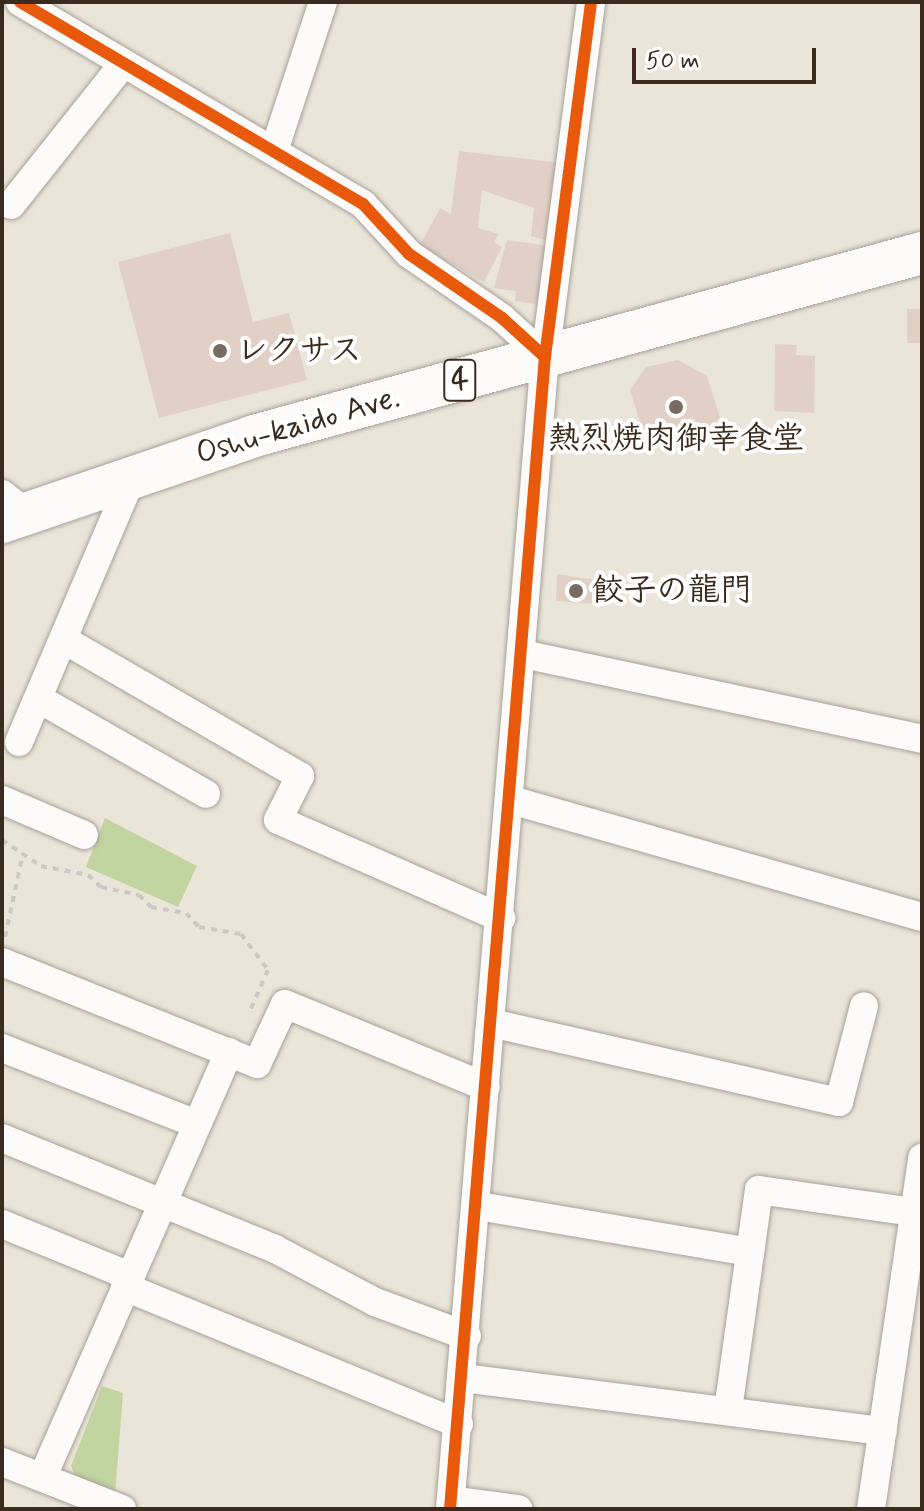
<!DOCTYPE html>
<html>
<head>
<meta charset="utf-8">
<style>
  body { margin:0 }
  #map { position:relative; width:924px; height:1511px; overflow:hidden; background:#eae5d9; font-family:Mynerve,"Klee One",sans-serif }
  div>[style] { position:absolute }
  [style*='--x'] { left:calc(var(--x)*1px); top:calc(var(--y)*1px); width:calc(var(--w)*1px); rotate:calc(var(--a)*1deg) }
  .green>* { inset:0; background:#c2d4a0 }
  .building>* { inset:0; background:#e2d0c7; transform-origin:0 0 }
  .path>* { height:4px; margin-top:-2px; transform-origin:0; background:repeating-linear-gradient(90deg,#cbc9c5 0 6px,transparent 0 12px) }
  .roads { filter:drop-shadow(0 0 2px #a7a29a) drop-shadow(0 0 2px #a7a29a) }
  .minor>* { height:28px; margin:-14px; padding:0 14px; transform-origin:14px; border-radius:14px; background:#fcfbf9 }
  .highway>* { height:42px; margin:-21px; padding:0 21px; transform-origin:21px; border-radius:21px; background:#fcfbf9 }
  .cycleway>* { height:12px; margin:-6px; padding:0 6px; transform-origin:6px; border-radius:6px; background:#e8590c }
  .dots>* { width:22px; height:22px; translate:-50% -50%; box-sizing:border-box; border:4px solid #fff; border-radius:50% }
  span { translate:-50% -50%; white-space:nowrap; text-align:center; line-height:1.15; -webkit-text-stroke:8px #fff; paint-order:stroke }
  .shield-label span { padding:2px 6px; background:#fff; border:2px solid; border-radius:6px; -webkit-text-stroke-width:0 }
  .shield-label { font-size:30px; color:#3b2a1e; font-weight:700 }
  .poi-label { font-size:32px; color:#3b2a1e; font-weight:700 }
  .left { translate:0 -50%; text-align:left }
  .street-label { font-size:32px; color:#3b2a1e }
  .frame { position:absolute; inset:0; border:4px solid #3b2a1e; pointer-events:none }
  .scale { position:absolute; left:632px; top:48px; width:184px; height:36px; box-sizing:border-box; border:4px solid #3b2a1e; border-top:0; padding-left:10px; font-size:24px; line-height:28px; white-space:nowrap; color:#3b2a1e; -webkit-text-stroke:6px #fff; paint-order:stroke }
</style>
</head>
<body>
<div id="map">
  <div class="green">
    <i style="clip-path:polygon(105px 818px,197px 866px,178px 907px,86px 867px)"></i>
    <i style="clip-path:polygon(102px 1386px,123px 1393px,115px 1495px,78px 1481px,71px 1466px)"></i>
  </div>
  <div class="building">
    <i style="clip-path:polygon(459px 151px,562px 163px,553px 242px,531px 236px,534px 208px,482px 190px,478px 228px,499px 234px,494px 242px,502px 247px,484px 282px,420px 245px,440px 208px,451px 214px)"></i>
    <i style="clip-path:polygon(230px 233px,253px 322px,289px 313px,307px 380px,159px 418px,118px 262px)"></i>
    <i style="clip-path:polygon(507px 240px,550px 246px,541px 305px,515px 301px,516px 291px,494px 288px)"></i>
    <i style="left:907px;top:309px;width:15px;height:34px"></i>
    <i style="clip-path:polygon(775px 344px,797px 345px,796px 355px,815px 356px,814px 413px,774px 411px)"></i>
    <i style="clip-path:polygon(678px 360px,707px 376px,722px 424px,647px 444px,630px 390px,646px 367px)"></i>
    <i style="clip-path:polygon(557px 574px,596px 580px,595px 604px,556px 601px)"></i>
  </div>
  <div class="path">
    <i style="--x:2;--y:840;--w:47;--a:33.7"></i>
    <i style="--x:41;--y:866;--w:48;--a:10.8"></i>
    <i style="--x:88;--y:875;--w:18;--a:43"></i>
    <i style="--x:101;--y:887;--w:39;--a:12"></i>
    <i style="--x:139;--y:895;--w:17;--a:45"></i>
    <i style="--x:151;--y:907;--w:36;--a:10"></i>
    <i style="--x:186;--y:913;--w:19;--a:47"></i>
    <i style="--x:199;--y:927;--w:43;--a:9.5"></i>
    <i style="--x:241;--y:934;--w:45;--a:53.1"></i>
    <i style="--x:268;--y:970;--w:47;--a:113.8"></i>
    <i style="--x:5;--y:937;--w:86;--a:-77.9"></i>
  </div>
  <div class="roads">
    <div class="minor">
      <i style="--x:20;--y:2;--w:398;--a:30.5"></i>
      <i style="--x:363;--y:204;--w:68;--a:47.4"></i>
      <i style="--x:409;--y:254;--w:113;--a:34.5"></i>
      <i style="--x:502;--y:318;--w:58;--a:42.2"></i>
      <i style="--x:274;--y:151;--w:157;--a:-71.8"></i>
      <i style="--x:11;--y:205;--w:181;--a:-51.5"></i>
      <i style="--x:2;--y:494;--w:31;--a:38"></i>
      <i style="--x:66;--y:641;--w:270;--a:30"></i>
      <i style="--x:300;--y:776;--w:49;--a:116.6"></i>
      <i style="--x:278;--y:820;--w:244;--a:23.7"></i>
      <i style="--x:523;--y:654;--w:408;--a:12"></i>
      <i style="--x:39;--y:699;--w:192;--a:29.6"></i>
      <i style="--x:19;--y:742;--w:290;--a:-66.9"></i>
      <i style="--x:2;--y:800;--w:89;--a:23.1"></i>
      <i style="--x:511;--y:800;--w:427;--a:15.9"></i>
      <i style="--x:2;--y:962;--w:275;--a:21.8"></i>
      <i style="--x:257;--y:1064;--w:66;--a:-65"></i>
      <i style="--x:285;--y:1004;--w:217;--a:22.4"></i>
      <i style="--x:491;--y:1023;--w:357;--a:12.8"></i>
      <i style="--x:839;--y:1102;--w:99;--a:-75.4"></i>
      <i style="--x:2;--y:1048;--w:209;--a:21.3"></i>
      <i style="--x:2;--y:1138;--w:295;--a:22.1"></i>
      <i style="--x:275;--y:1249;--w:113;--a:27.9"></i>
      <i style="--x:375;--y:1302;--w:98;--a:20.3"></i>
      <i style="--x:478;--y:1206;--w:276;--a:9.6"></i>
      <i style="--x:2;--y:1224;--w:138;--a:22.1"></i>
      <i style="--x:125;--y:1287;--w:361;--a:22.3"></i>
      <i style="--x:463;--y:1378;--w:423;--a:7.2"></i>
      <i style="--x:728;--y:1410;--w:222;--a:-82"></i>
      <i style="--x:759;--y:1190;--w:157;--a:8.1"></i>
      <i style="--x:2;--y:1462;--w:129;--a:21.4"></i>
      <i style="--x:43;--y:1476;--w:463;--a:-66.3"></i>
      <i style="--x:451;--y:1500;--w:68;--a:7.7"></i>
      <i style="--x:450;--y:1509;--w:1156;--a:-85.29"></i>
      <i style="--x:545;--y:357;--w:358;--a:-82.6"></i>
      <i style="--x:871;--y:1509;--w:355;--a:-81.7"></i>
    </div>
    <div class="highway">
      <i style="--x:2;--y:522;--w:266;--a:-18.8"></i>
      <i style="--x:254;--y:436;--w:693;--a:-15.32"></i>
    </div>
  </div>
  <div class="cycleway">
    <i style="--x:20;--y:2;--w:398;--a:30.5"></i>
    <i style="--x:363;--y:204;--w:68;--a:47.4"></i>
    <i style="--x:409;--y:254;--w:113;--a:34.5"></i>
    <i style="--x:502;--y:318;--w:58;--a:42.2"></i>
    <i style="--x:450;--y:1509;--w:1156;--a:-85.29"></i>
    <i style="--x:545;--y:357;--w:358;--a:-82.6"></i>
  </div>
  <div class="dots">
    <i style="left:220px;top:351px;background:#786b5f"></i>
    <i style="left:676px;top:407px;background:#786b5f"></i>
    <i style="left:576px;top:591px;background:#786b5f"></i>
  </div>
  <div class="shield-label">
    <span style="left:460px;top:380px">4</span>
  </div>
  <div class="poi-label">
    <span class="left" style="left:236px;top:351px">レクサス</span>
    <span style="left:676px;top:439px">熱烈焼肉御幸食堂</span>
    <span class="left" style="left:592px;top:591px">餃子の龍門</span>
  </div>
  <div class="street-label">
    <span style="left:298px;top:426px;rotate:-16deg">Oshu-kaido Ave.</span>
  </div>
  <div class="frame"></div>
  <div class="scale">50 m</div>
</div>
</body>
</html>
